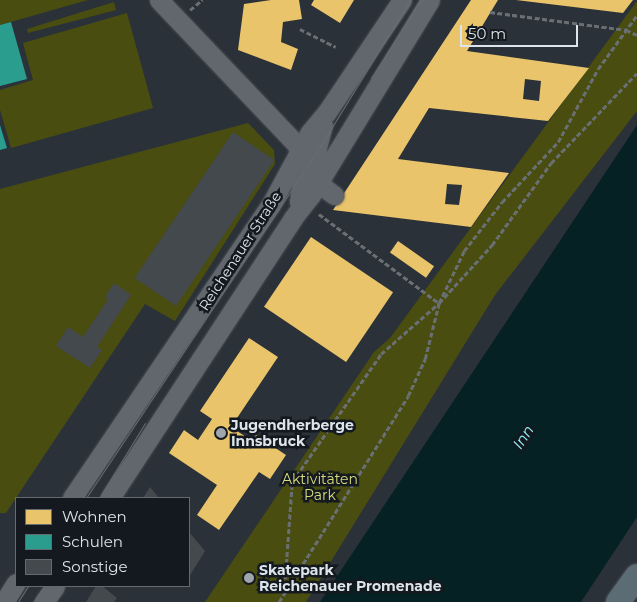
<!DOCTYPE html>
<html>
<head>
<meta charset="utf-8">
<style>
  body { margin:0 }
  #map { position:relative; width:637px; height:602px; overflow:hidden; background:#2b3138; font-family:Montserrat,sans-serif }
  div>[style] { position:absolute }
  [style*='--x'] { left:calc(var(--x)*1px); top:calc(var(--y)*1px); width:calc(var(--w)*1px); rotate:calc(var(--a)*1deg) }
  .green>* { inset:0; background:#4a4d10 }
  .water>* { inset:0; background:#062123 }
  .homes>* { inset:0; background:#e9c46a; transform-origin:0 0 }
  .schools>* { inset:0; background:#2a9d8f }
  .building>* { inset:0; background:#44494e; transform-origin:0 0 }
  .path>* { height:2.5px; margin-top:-1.25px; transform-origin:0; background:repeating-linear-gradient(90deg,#6a6f74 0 5px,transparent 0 7.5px) }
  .roads { filter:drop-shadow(0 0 1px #494e54) drop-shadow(0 0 1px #494e54) }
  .minor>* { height:19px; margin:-9.5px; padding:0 9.5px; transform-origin:9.5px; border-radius:9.5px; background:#61676d }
  .major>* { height:24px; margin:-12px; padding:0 12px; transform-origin:12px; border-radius:12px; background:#5b6c74 }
  .tram>* { height:1px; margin:-0.5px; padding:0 0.5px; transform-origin:0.5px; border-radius:0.5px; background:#676c72 }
  .dots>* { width:14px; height:14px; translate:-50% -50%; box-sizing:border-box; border:2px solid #13191e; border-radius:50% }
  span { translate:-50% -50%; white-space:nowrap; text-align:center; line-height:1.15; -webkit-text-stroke:5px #13191e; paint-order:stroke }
  .street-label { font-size:14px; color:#dce4ec }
  .poi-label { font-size:14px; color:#dce4ec; font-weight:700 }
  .left { translate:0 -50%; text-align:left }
  .park-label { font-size:14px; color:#d8dc7e }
  .water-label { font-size:15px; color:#91f4fd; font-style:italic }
  .legend { position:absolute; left:15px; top:497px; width:175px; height:90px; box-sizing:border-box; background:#13191e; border:1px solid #636a70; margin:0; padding:6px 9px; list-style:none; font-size:15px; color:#dce4ec }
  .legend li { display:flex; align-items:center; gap:10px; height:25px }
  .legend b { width:25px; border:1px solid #636a70 }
  .scale { position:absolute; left:460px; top:25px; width:118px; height:22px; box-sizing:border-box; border:2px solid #dce4ec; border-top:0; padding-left:6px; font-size:15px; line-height:18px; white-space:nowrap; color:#dce4ec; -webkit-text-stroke:4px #13191e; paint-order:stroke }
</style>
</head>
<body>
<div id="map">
  <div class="green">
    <i style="clip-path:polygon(0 0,88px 0,0 25px)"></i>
    <i style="clip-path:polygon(637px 1px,637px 111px,495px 295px,306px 602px,205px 602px,374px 352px,390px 338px)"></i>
    <i style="clip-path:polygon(114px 2px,116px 10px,28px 33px,27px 29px)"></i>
    <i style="clip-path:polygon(127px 13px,153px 108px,11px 148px,0 110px,0 90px,33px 80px,23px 43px)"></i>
    <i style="clip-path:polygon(248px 123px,274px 150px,275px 164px,175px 321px,145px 304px,6px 513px,0 513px,0 189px)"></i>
  </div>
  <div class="water">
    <i style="clip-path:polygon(637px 125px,637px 517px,581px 602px,320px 602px)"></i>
  </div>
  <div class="homes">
    <i style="clip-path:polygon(271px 0,299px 0,302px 19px,283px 22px,281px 42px,298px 49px,291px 70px,238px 50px,244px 4px)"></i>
    <i style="clip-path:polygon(314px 0,354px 0,340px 23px,311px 5px)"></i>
    <i style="clip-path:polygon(evenodd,471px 0,498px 0,467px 51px,589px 68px,548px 121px,429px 108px,398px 159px,509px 173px,471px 227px,333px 210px,471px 0,525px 79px,541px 81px,539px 101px,523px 99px,525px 79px,471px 0,447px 184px,462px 185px,459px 205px,445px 204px,447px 184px)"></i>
    <i style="clip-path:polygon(516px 0,633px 0,623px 13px)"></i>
    <i style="left:311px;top:237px;width:99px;height:84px;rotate:34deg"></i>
    <i style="left:398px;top:241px;width:44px;height:14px;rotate:35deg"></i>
    <i style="clip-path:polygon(249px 338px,278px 357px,231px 427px,252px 441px,256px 435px,286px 455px,270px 479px,259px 472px,219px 530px,197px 515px,217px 485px,169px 453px,184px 430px,198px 440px,212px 419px,200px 411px)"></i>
  </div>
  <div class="schools">
    <i style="clip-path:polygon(11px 22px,27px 79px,0 86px,0 25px)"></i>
    <i style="clip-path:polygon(0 125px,7px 148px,0 150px)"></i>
  </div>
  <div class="building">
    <i style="left:233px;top:132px;width:50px;height:176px;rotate:34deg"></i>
    <i style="clip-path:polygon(114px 283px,131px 295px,97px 347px,102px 350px,90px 368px,56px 346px,68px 327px,83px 337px,108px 299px,105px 297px)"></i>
    <i style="clip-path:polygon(150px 487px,159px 498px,143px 498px)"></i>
    <i style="clip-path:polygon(189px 532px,205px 551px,189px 577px)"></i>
    <i style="clip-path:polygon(96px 586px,102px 586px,117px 598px,114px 602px,86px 602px)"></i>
  </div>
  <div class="path">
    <i style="--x:190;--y:10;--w:16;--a:-40"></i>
    <i style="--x:490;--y:12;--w:137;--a:7.5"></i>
    <i style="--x:626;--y:30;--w:12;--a:24"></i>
    <i style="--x:300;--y:29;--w:40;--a:26.6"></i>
    <i style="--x:319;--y:214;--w:149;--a:36.6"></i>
    <i style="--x:284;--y:594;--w:112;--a:-85.9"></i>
    <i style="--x:292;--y:482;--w:156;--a:-55.2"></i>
    <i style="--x:381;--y:354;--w:77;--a:-41.3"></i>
    <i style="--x:439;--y:303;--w:58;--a:-64.3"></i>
    <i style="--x:464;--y:251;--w:62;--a:-52.2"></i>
    <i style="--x:502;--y:202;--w:82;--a:-47"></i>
    <i style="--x:558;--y:142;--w:83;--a:-61.3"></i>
    <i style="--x:598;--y:69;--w:67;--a:-54.2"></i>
    <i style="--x:279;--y:602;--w:243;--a:-57.9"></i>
    <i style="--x:408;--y:396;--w:41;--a:-65.3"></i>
    <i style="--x:425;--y:359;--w:58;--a:-76"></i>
    <i style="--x:439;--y:303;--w:79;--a:-47.6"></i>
    <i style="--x:492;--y:245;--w:101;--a:-54.3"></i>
    <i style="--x:551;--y:163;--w:124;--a:-46.3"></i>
  </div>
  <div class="roads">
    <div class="minor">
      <i style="--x:159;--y:0;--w:200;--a:46.4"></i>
      <i style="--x:297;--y:145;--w:25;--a:74"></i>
      <i style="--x:304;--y:169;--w:33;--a:99"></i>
      <i style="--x:323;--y:125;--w:24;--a:105"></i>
      <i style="--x:317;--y:148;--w:22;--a:95"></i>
      <i style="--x:315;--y:170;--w:17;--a:66"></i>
      <i style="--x:322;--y:186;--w:15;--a:37"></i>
      <i style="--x:72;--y:498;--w:353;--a:-55.9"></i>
      <i style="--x:270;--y:206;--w:84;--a:-61.6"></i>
      <i style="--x:310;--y:132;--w:26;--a:-50"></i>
      <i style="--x:327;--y:112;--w:135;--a:-56.2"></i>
      <i style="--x:110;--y:498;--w:334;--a:-56.8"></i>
      <i style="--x:293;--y:218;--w:29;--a:-52"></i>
      <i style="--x:311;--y:195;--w:228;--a:-58.6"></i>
      <i style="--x:4;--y:602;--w:22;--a:-58"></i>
      <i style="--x:44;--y:602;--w:19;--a:-55"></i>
    </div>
    <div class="major">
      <i style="--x:618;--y:602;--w:32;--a:-54"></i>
    </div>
  </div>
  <div class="tram">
    <i style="--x:371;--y:78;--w:93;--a:-57.3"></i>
    <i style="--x:86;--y:498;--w:424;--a:-56.3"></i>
    <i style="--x:321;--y:145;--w:170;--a:-58.5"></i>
    <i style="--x:99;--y:498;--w:88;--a:-58.5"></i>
    <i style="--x:18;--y:602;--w:19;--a:-58"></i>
    <i style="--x:33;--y:602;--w:19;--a:-55"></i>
  </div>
  <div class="dots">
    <i style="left:221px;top:433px;background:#9ea5ad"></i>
    <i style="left:249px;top:578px;background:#9ea5ad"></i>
  </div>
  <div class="street-label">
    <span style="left:240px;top:251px;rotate:-57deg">Reichenauer Straße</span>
  </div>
  <div class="poi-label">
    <span class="left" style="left:231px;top:433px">Jugendherberge<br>Innsbruck</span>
    <span class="left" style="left:259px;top:578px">Skatepark<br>Reichenauer Promenade</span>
  </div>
  <div class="park-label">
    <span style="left:320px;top:487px">Aktivitäten<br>Park</span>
  </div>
  <div class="water-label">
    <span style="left:523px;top:437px;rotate:-57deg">Inn</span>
  </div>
  <ul class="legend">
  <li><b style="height:14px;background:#e9c46a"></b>Wohnen</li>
  <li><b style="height:14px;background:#2a9d8f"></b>Schulen</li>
  <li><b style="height:14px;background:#44494e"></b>Sonstige</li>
  </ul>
  <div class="scale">50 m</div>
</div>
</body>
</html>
